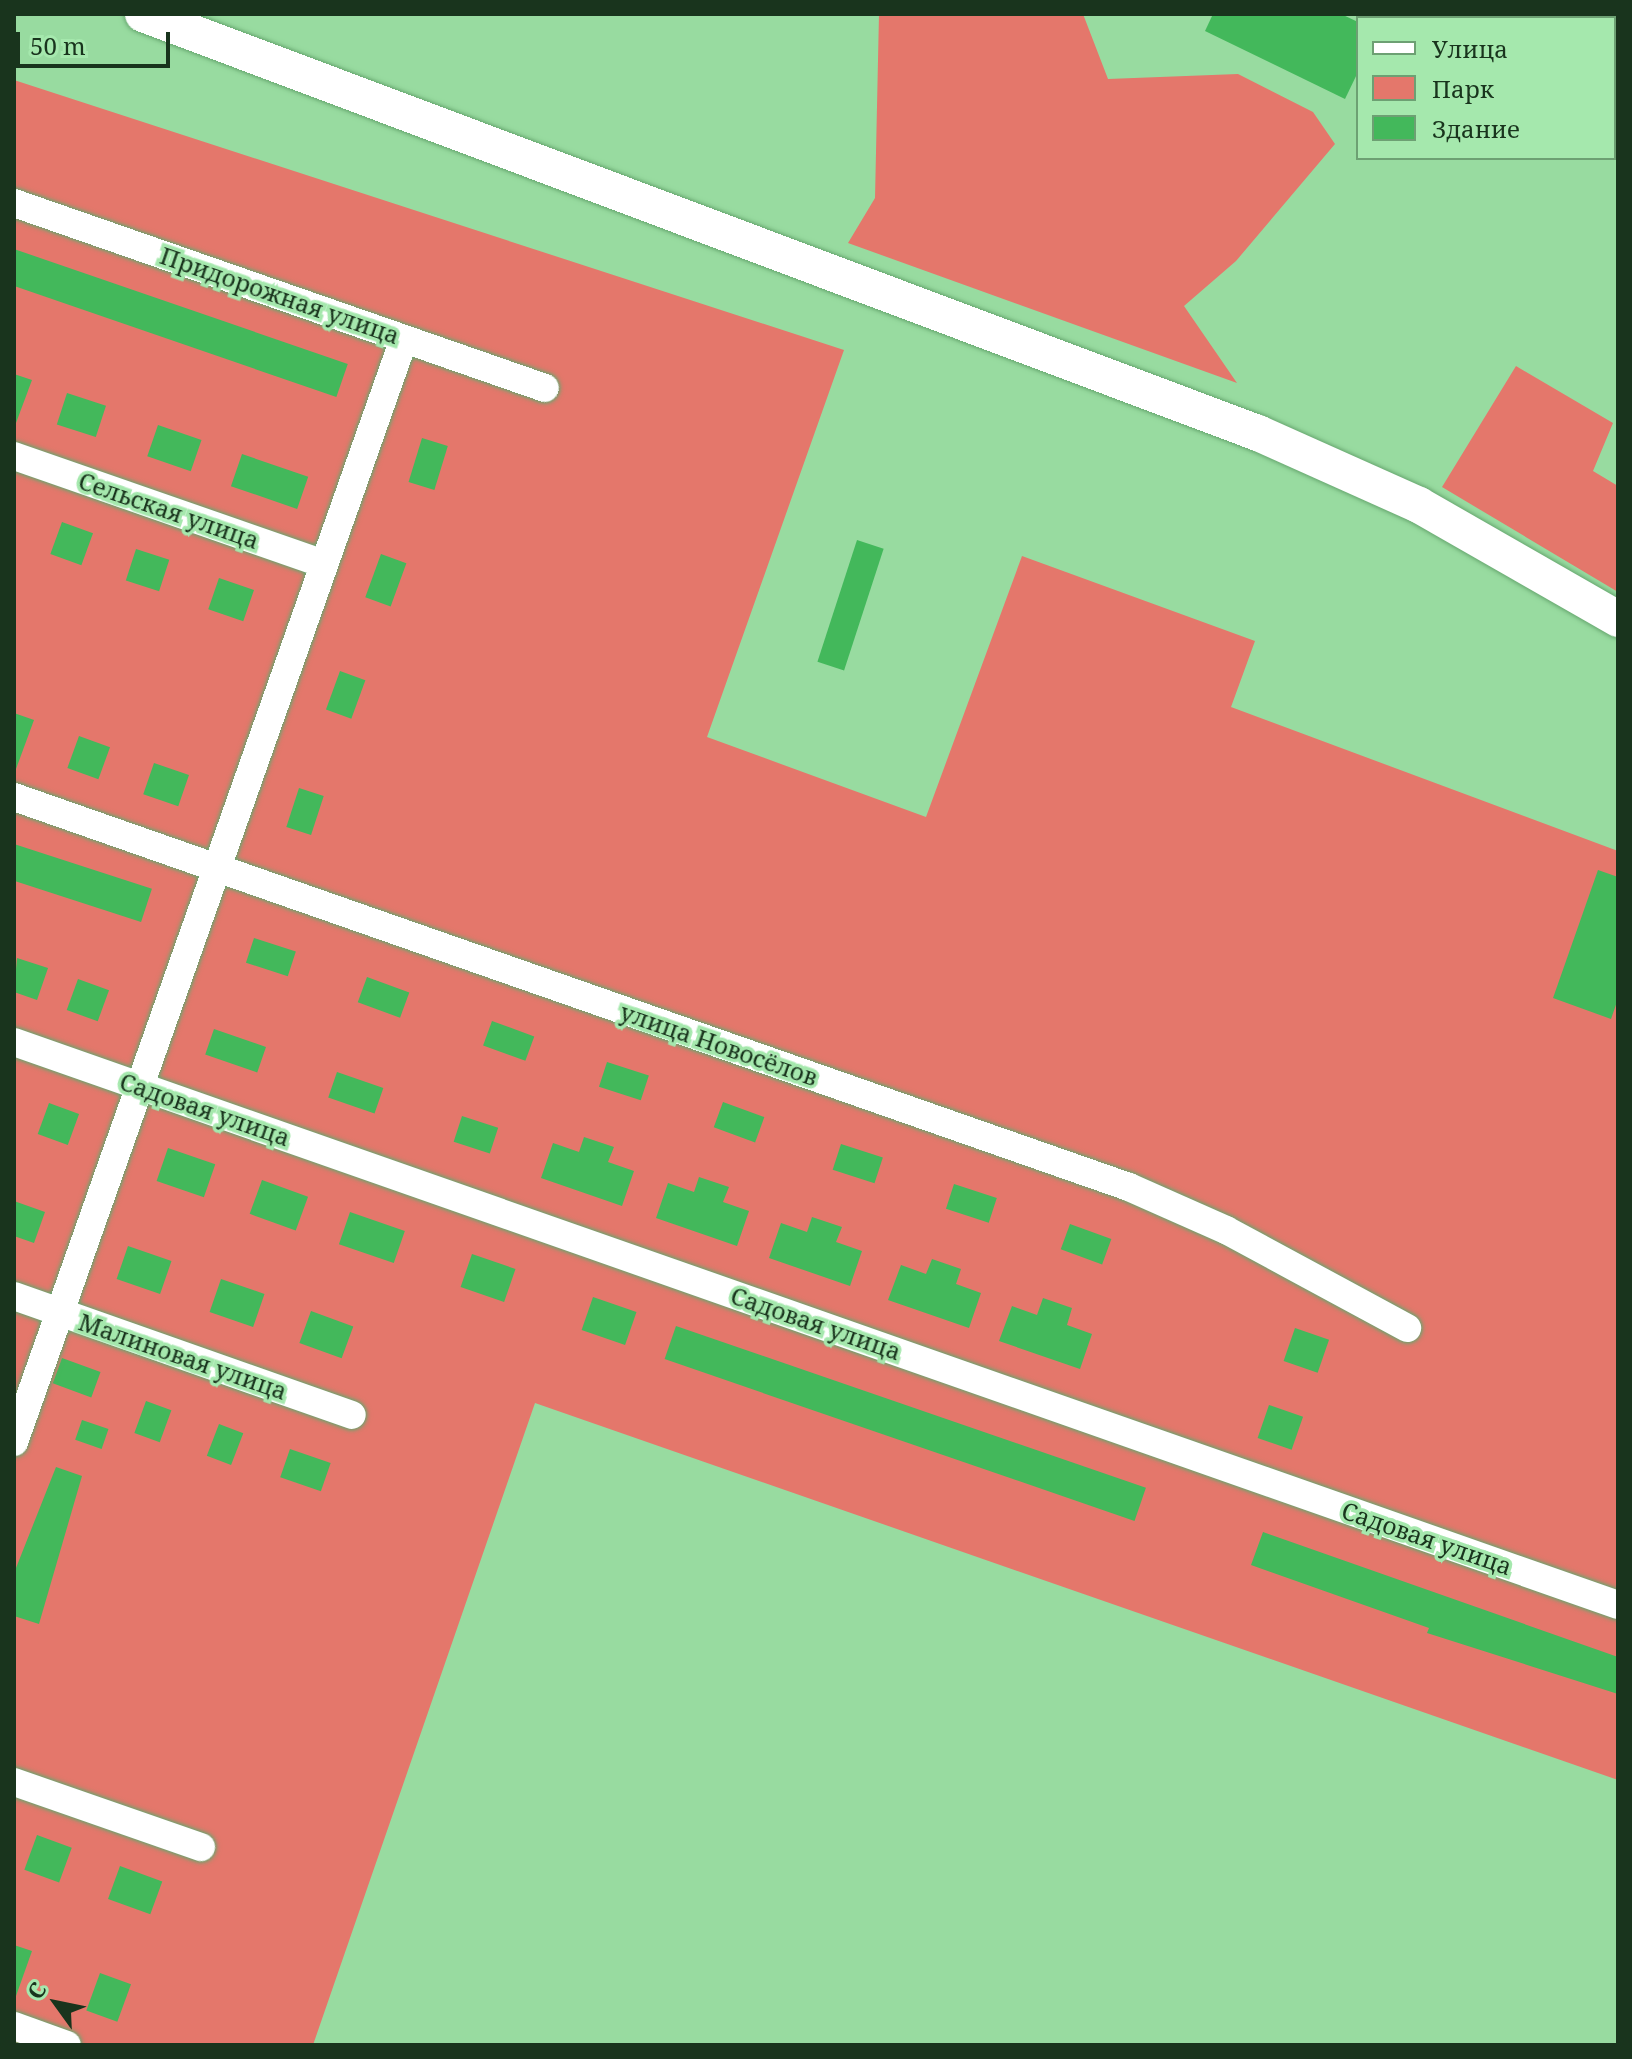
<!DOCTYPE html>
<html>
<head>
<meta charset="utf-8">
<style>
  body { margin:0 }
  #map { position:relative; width:1632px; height:2059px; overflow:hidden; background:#98dba0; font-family:"Noto Serif",serif }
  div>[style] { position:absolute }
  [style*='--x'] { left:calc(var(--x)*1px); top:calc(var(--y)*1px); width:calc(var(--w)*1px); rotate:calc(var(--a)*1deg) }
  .green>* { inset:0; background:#e4776b }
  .building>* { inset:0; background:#43b85b; transform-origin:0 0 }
  .roads { filter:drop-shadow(0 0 2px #66a66e) drop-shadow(0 0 2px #66a66e) }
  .minor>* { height:28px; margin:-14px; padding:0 14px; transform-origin:14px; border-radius:14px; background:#fff }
  .major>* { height:36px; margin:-18px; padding:0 18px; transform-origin:18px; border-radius:18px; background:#fff }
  span { translate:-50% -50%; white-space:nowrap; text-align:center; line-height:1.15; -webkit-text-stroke:7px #a5e8ad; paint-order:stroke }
  .street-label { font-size:24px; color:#19341d }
  .frame { position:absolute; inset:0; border:16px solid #19341d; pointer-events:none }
  .legend { position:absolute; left:1356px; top:16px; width:260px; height:144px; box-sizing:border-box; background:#a5e8ad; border:2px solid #6da073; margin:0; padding:10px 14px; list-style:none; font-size:24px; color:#19341d }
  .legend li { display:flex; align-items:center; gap:16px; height:40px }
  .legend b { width:40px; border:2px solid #6da073 }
  .north { position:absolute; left:16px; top:1963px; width:80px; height:80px; -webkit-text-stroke:6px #a5e8ad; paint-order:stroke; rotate:303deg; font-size:22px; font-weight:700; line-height:32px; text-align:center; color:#19341d }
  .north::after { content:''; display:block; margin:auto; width:28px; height:36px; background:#19341d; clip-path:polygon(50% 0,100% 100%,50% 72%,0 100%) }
  .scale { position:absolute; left:16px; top:32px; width:154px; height:36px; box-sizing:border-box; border:4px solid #19341d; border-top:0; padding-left:10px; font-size:24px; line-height:28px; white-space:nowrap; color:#19341d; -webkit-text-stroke:6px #a5e8ad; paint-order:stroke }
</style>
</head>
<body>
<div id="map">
  <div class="green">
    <i style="clip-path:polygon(879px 14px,1083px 14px,1108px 79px,1238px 74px,1313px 112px,1335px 144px,1236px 261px,1184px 306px,1237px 383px,848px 243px,875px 198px)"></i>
    <i style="clip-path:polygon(14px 80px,844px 350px,707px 737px,926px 817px,1022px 556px,1255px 641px,1231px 707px,1618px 851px,1618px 1780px,535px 1403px,313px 2045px,14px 2045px)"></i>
    <i style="clip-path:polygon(1516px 366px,1613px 423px,1593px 471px,1618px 486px,1618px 592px,1442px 487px)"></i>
  </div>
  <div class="building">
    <i style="clip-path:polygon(1213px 14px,1341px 14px,1358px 22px,1358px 72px,1345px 99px,1205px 31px)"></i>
    <i style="left:14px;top:249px;width:353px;height:35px;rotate:19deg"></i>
    <i style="clip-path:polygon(14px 374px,32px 380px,16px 423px,14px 423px)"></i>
    <i style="left:67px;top:393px;width:41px;height:33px;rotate:18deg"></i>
    <i style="left:158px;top:425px;width:46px;height:33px;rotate:19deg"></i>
    <i style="left:422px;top:438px;width:27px;height:46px;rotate:17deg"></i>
    <i style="left:242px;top:454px;width:70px;height:34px;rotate:19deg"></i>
    <i style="left:62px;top:522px;width:33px;height:34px;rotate:20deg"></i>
    <i style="left:857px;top:540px;width:28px;height:128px;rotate:18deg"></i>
    <i style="left:136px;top:549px;width:35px;height:33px;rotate:18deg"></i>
    <i style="left:381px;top:554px;width:27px;height:46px;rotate:20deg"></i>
    <i style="left:219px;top:578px;width:37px;height:33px;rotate:19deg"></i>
    <i style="left:340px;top:671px;width:27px;height:41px;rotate:20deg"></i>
    <i style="clip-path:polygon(14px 713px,34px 720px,16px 769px,14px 769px)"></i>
    <i style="left:79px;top:736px;width:33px;height:34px;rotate:20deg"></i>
    <i style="left:154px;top:763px;width:37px;height:33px;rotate:19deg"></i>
    <i style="left:299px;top:788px;width:26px;height:41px;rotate:18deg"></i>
    <i style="left:14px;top:844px;width:145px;height:35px;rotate:18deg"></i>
    <i style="clip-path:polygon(1598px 870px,1618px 877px,1618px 999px,1611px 1019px,1553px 998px)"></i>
    <i style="left:254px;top:938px;width:44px;height:26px;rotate:18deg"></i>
    <i style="clip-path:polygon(17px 958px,48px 968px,37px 1000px,14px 992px)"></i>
    <i style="left:367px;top:977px;width:45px;height:27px;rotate:20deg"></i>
    <i style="left:78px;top:979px;width:33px;height:33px;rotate:20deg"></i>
    <i style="left:492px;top:1021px;width:45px;height:26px;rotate:20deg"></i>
    <i style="left:214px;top:1029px;width:55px;height:27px;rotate:19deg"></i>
    <i style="left:607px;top:1062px;width:44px;height:26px;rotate:18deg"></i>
    <i style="left:337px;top:1072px;width:49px;height:27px;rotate:19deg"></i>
    <i style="left:723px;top:1102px;width:44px;height:27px;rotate:20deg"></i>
    <i style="left:49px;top:1103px;width:32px;height:33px;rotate:20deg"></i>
    <i style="left:462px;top:1116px;width:38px;height:27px;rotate:18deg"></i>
    <i style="clip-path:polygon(584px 1137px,614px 1147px,608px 1162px,634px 1171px,622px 1206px,541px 1178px,553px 1143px,579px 1152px)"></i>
    <i style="left:841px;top:1144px;width:44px;height:27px;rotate:18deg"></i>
    <i style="left:168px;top:1148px;width:50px;height:35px;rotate:19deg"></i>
    <i style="clip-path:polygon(699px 1177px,729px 1187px,723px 1202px,749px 1211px,737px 1246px,656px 1218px,668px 1183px,694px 1192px)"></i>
    <i style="left:262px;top:1180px;width:49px;height:36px;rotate:20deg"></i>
    <i style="left:954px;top:1184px;width:45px;height:26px;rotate:18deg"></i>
    <i style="clip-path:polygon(14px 1201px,45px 1212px,34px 1243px,14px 1236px)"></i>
    <i style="left:350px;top:1212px;width:58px;height:34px;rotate:19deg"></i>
    <i style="clip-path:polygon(812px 1217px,842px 1227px,836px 1242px,862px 1251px,850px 1286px,769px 1258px,781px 1223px,807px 1232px)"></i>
    <i style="left:1070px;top:1224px;width:44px;height:27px;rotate:20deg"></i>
    <i style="left:128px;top:1246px;width:46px;height:35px;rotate:19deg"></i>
    <i style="left:472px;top:1254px;width:46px;height:35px;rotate:19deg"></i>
    <i style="clip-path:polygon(932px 1259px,961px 1269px,956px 1284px,981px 1293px,969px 1328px,888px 1300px,901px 1265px,926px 1274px)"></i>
    <i style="left:221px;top:1279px;width:46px;height:35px;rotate:19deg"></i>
    <i style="left:593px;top:1297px;width:46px;height:35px;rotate:19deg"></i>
    <i style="clip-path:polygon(1043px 1298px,1072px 1308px,1067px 1325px,1092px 1334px,1080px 1369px,999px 1341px,1012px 1306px,1037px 1315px)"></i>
    <i style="left:311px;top:1311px;width:45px;height:34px;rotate:20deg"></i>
    <i style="left:676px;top:1326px;width:497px;height:35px;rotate:19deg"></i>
    <i style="left:1295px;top:1328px;width:36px;height:35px;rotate:19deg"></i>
    <i style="left:62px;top:1358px;width:41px;height:27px;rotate:20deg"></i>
    <i style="left:146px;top:1401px;width:27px;height:34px;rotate:20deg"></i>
    <i style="left:1269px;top:1405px;width:36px;height:35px;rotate:19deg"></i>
    <i style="left:82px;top:1420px;width:28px;height:21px;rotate:19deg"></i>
    <i style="left:219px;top:1424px;width:26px;height:34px;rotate:21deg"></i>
    <i style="left:290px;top:1449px;width:43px;height:30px;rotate:19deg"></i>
    <i style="clip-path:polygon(56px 1467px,82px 1476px,39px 1624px,14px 1616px,14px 1573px)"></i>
    <i style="clip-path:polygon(1263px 1532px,1618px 1657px,1618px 1694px,1427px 1633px,1429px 1628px,1251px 1565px)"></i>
    <i style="left:37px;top:1835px;width:37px;height:37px;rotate:20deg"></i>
    <i style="left:120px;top:1866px;width:45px;height:35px;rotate:20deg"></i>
    <i style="clip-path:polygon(14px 1945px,32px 1951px,16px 1996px,14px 1996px)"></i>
    <i style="left:100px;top:1973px;width:33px;height:40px;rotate:20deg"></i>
  </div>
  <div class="roads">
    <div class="minor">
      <i style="--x:14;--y:203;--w:562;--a:19.21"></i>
      <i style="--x:14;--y:456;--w:328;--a:19.2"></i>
      <i style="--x:14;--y:797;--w:1181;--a:19.28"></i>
      <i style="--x:1129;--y:1187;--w:106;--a:23.9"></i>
      <i style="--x:1226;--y:1230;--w:206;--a:28.4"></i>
      <i style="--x:14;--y:1042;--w:1700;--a:19.34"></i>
      <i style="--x:14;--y:1296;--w:358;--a:19.4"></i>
      <i style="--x:14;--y:1442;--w:1170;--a:-70.53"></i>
      <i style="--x:14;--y:1782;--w:198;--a:19.2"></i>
      <i style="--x:14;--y:2026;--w:56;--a:19.7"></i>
    </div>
    <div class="major">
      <i style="--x:143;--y:14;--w:1191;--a:20.6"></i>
      <i style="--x:1258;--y:433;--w:176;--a:24.1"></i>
      <i style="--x:1419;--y:505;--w:229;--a:29.8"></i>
    </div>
  </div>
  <div class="street-label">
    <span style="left:280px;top:295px;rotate:19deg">Придорожная улица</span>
    <span style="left:169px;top:510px;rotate:19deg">Сельская улица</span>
    <span style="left:719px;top:1044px;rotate:19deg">улица Новосёлов</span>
    <span style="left:205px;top:1109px;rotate:19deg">Садовая улица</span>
    <span style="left:816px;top:1323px;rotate:19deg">Садовая улица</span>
    <span style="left:183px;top:1356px;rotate:19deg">Малиновая улица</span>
    <span style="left:1427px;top:1538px;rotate:19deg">Садовая улица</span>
  </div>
  <div class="frame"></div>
  <ul class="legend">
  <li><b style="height:10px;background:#fff"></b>Улица</li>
  <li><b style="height:22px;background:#e4776b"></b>Парк</li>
  <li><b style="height:22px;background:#43b85b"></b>Здание</li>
  </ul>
  <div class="north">С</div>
  <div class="scale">50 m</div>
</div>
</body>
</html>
